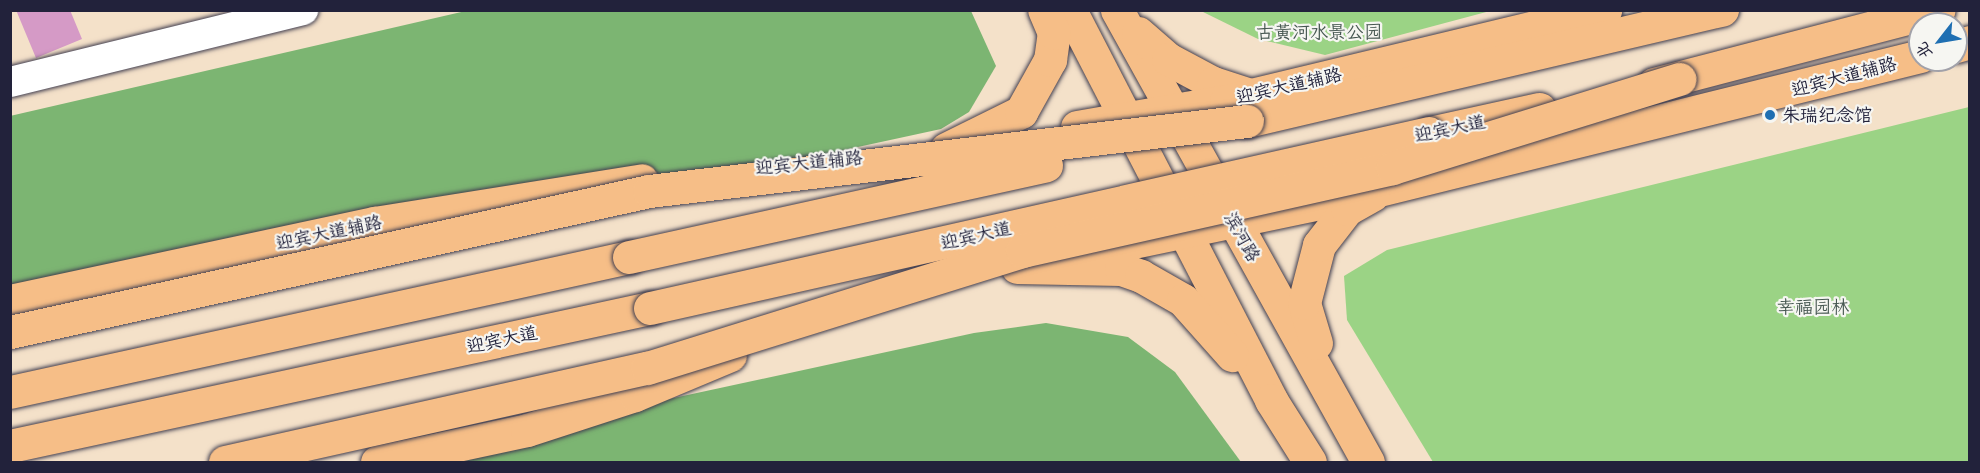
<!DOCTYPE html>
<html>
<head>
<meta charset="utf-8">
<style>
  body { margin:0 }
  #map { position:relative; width:1980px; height:473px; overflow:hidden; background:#f4e1c9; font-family:Sriracha,"LXGW WenKai TC",sans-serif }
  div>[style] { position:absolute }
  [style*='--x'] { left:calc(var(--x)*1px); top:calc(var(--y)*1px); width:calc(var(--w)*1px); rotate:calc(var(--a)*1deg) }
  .green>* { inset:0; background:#9bd385 }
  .forest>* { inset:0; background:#7cb572 }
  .building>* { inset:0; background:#d59ac6 }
  .roads { filter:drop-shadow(0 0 2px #423f50) drop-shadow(0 0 2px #423f50) }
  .minor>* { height:30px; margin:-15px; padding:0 15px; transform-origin:15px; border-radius:15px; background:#fff }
  .major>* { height:33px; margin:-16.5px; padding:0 16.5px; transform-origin:16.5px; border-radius:16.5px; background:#f6be87 }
  .highway>* { height:33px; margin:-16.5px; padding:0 16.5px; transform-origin:16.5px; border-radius:16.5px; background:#f6be87 }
  .bridges { filter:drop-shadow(0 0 2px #423f50) drop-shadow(0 0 2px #423f50) }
  .highway-bridge>* { height:33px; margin:-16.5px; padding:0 16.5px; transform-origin:16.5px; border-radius:16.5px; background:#f6be87 }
  .dots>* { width:16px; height:16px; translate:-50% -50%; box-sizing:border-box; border:3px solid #f6f6f2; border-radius:50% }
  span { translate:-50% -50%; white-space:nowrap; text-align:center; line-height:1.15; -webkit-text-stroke:4.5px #f6f6f2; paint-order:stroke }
  .park-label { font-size:18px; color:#465751 }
  .street-label { font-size:18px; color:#22223b }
  .poi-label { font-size:18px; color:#22223b }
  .left { translate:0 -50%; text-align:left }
  .frame { position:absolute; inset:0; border:12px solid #22223b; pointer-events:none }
  .north { position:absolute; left:1908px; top:12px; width:60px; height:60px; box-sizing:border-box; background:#f6f6f2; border:2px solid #a1a1a9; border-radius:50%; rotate:239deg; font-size:16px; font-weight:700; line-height:24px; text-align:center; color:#22223b }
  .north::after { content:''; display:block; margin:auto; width:21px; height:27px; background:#1f6fb2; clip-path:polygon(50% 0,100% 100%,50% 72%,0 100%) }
</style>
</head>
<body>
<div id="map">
  <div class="green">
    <i style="clip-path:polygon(1201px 11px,1201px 10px,1490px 11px,1325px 55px,1258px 39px)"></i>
    <i style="clip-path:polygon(1969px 107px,1969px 462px,1433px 462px,1347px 320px,1344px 276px,1387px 250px)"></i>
  </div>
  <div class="forest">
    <i style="clip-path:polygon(470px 10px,971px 11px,996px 66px,969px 112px,941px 129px,11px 330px,10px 116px)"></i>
    <i style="clip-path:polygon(1046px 323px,1128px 337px,1175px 372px,1241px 462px,378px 462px,974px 333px)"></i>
  </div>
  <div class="building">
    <i style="clip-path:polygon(16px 10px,70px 10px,82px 39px,36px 58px)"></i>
  </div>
  <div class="roads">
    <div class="minor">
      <i style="--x:10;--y:82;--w:302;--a:-13.8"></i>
    </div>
    <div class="major">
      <i style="--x:1070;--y:10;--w:439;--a:62.7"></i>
      <i style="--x:1271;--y:400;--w:73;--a:57.8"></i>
      <i style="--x:1117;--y:10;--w:517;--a:60.96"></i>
      <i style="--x:1138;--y:33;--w:40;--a:41"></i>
      <i style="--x:1168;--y:59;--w:51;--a:28.1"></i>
      <i style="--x:1213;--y:83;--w:38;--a:18"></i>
      <i style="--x:1956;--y:46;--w:15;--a:-16"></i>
      <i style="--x:1077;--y:127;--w:151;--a:-9.9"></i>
      <i style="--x:1226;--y:101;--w:390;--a:-13.5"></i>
      <i style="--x:946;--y:149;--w:84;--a:-26.3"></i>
      <i style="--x:1021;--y:112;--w:60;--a:-60.9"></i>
      <i style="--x:1050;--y:60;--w:27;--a:-82"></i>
      <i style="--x:1054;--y:33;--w:25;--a:-113"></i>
      <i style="--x:1085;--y:252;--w:292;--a:-11.8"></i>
      <i style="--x:1371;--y:192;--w:566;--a:-13.91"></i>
      <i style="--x:1017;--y:267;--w:104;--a:1.1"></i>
      <i style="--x:1121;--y:269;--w:21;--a:19"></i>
      <i style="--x:1141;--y:276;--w:48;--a:29.7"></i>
      <i style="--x:1183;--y:300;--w:74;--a:48.3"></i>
      <i style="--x:10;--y:301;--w:373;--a:-12.1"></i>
      <i style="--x:375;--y:223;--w:270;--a:-9.1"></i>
      <i style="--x:1316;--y:343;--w:42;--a:-106.7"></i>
      <i style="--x:1304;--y:303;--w:60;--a:-75.5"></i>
      <i style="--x:1319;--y:245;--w:46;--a:-52.1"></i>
      <i style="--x:1347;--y:209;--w:29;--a:-29"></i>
      <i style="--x:377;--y:462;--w:153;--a:-12"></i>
      <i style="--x:527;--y:430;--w:114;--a:-18"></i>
      <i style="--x:635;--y:395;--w:103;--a:-22.8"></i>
    </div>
    <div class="highway">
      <i style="--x:1654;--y:84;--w:294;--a:-14.6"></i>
      <i style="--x:1247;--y:121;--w:488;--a:-13.2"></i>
      <i style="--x:1429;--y:133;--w:113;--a:-12.3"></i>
      <i style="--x:10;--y:392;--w:634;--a:-12.3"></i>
      <i style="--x:10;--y:446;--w:655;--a:-12.17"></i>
    </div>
  </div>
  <div class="bridges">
    <div class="highway-bridge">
      <i style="--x:629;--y:257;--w:427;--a:-12.4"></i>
      <i style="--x:650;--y:308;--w:798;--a:-12.66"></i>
      <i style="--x:10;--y:332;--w:654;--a:-12.44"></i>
      <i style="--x:649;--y:191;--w:602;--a:-6.68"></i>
      <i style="--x:225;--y:462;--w:432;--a:-12.6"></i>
      <i style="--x:647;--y:368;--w:393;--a:-17.3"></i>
      <i style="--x:1022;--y:251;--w:379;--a:-12.6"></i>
      <i style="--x:1392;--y:168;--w:301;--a:-17.2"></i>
    </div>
  </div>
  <div class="dots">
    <i style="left:1770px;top:115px;background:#1f6fb2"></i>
  </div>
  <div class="park-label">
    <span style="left:1319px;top:32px">古黄河水景公园</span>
    <span style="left:1813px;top:307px">幸福园林</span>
  </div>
  <div class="street-label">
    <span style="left:1844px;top:77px;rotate:-15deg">迎宾大道辅路</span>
    <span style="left:1289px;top:86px;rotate:-13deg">迎宾大道辅路</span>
    <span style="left:1450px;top:129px;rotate:-12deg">迎宾大道</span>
    <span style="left:809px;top:163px;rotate:-6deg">迎宾大道辅路</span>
    <span style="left:329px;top:233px;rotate:-12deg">迎宾大道辅路</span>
    <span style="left:976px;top:236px;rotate:-13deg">迎宾大道</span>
    <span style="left:1242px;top:237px;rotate:61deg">滨河路</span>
    <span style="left:502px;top:340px;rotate:-12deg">迎宾大道</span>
  </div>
  <div class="poi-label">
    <span class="left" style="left:1782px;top:115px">朱瑞纪念馆</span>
  </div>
  <div class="frame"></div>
  <div class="north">北</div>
</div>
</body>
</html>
